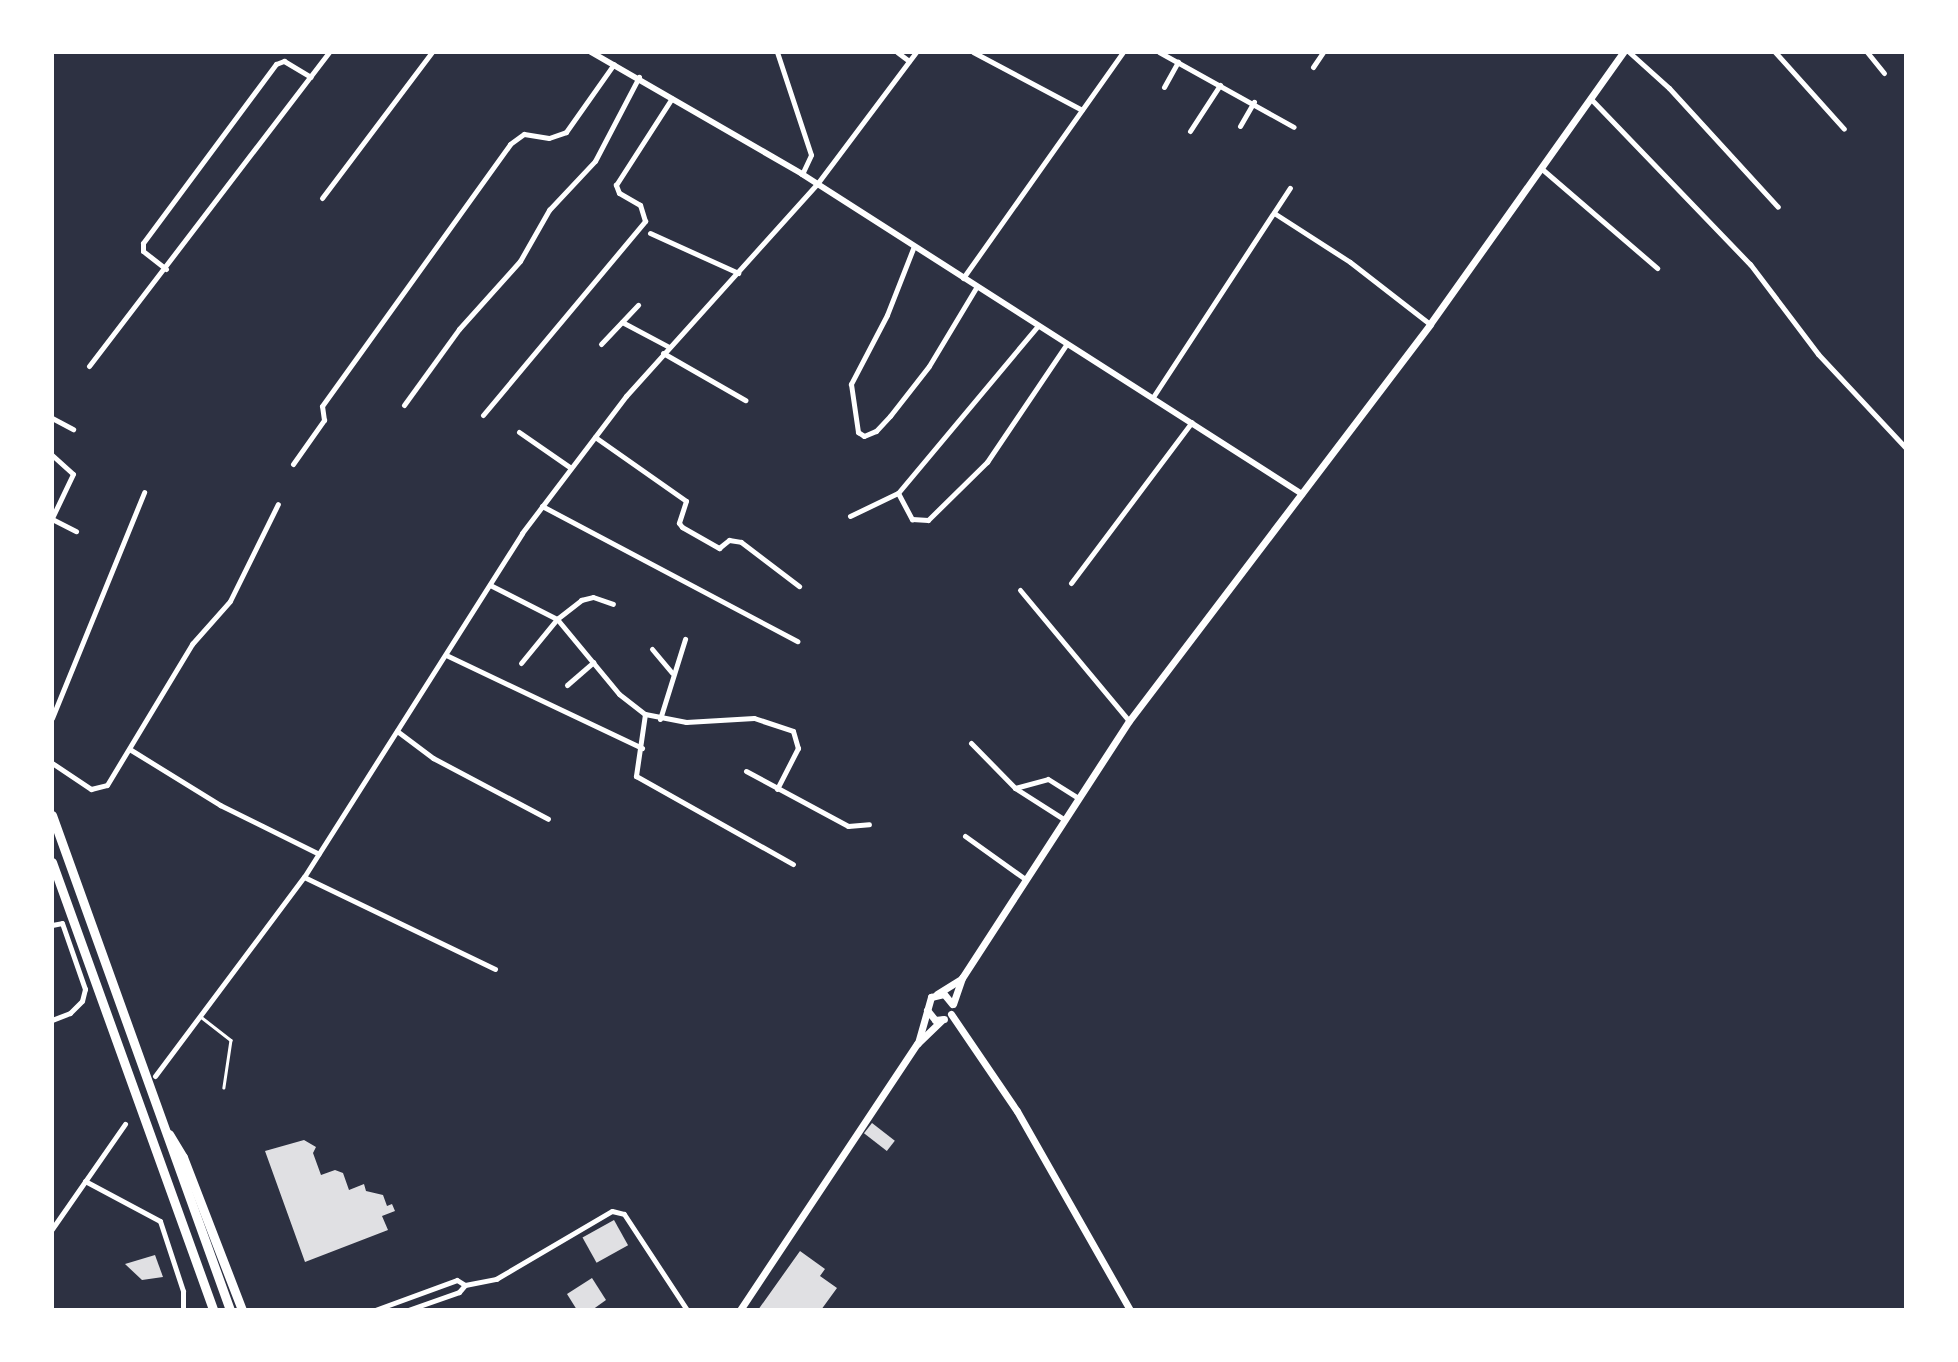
<!DOCTYPE html>
<html>
<head>
<meta charset="utf-8">
<style>
  body { margin:0 }
  #map { position:relative; width:1958px; height:1362px; overflow:hidden; background:#2d3142; font-family:Ubuntu,sans-serif }
  div>[style] { position:absolute }
  [style*='--x'] { left:calc(var(--x)*1px); top:calc(var(--y)*1px); width:calc(var(--w)*1px); rotate:calc(var(--a)*1deg) }
  .building>* { inset:0; background:#e0e0e3; transform-origin:0 0 }
  .service>* { height:2.5px; margin:-1.25px; padding:0 1.25px; transform-origin:1.25px; border-radius:1.25px; background:#fff }
  .minor>* { height:5px; margin:-2.5px; padding:0 2.5px; transform-origin:2.5px; border-radius:2.5px; background:#fff }
  .tertiary>* { height:6px; margin:-3px; padding:0 3px; transform-origin:3px; border-radius:3px; background:#fff }
  .secondary>* { height:7px; margin:-3.5px; padding:0 3.5px; transform-origin:3.5px; border-radius:3.5px; background:#fff }
  .trunk>* { height:9px; margin:-4.5px; padding:0 4.5px; transform-origin:4.5px; border-radius:4.5px; background:#fff }
  span { translate:-50% -50%; white-space:nowrap; text-align:center; line-height:1.15; -webkit-text-stroke:5px #fff; paint-order:stroke }
  .frame { position:absolute; inset:0; border:54px solid #fff; pointer-events:none }
</style>
</head>
<body>
<div id="map">
  <div class="building">
    <i style="left:872px;top:1123px;width:29px;height:13px;rotate:38deg"></i>
    <i style="clip-path:polygon(304px 1140px,316px 1147px,313px 1153px,321px 1175px,335px 1170px,343px 1173px,349px 1190px,364px 1184px,366px 1191px,383px 1195px,387px 1206px,392px 1204px,395px 1211px,382px 1216px,388px 1230px,305px 1262px,265px 1151px)"></i>
    <i style="left:614px;top:1220px;width:29px;height:36px;rotate:61deg"></i>
    <i style="clip-path:polygon(800px 1251px,825px 1269px,820px 1276px,837px 1288px,821px 1310px,758px 1310px)"></i>
    <i style="clip-path:polygon(155px 1255px,163px 1277px,142px 1280px,125px 1264px)"></i>
    <i style="clip-path:polygon(592px 1278px,606px 1300px,592px 1310px,577px 1310px,567px 1294px)"></i>
  </div>
  <div class="service">
    <i style="--x:200;--y:1016;--w:39;--a:38"></i>
    <i style="--x:231;--y:1040;--w:48;--a:98.5"></i>
  </div>
  <div class="minor">
    <i style="--x:777;--y:52;--w:108;--a:71.7"></i>
    <i style="--x:811;--y:155;--w:21;--a:115"></i>
    <i style="--x:897;--y:52;--w:15;--a:37"></i>
    <i style="--x:973;--y:52;--w:123;--a:28"></i>
    <i style="--x:1159;--y:52;--w:154;--a:29.1"></i>
    <i style="--x:1629;--y:52;--w:54;--a:42"></i>
    <i style="--x:1669;--y:88;--w:161;--a:47.5"></i>
    <i style="--x:1775;--y:52;--w:103;--a:48.1"></i>
    <i style="--x:1867;--y:52;--w:27;--a:51"></i>
    <i style="--x:1313;--y:67;--w:18;--a:-56"></i>
    <i style="--x:1164;--y:87;--w:29;--a:-61"></i>
    <i style="--x:1590;--y:98;--w:231;--a:46.1"></i>
    <i style="--x:1750;--y:264;--w:113;--a:52.9"></i>
    <i style="--x:1818;--y:354;--w:129;--a:46.9"></i>
    <i style="--x:1240;--y:126;--w:28;--a:-60"></i>
    <i style="--x:1190;--y:131;--w:55;--a:-56.9"></i>
    <i style="--x:1542;--y:169;--w:152;--a:40.7"></i>
    <i style="--x:322;--y:198;--w:183;--a:-53"></i>
    <i style="--x:1274;--y:213;--w:90;--a:32.8"></i>
    <i style="--x:1350;--y:262;--w:101;--a:37.8"></i>
    <i style="--x:650;--y:233;--w:97;--a:24.4"></i>
    <i style="--x:914;--y:246;--w:74;--a:111.4"></i>
    <i style="--x:887;--y:315;--w:78;--a:117.6"></i>
    <i style="--x:851;--y:384;--w:49;--a:81.7"></i>
    <i style="--x:858;--y:432;--w:7;--a:34"></i>
    <i style="--x:864;--y:436;--w:13;--a:-23"></i>
    <i style="--x:876;--y:431;--w:21;--a:-47"></i>
    <i style="--x:890;--y:416;--w:63;--a:-52"></i>
    <i style="--x:929;--y:366;--w:93;--a:-59"></i>
    <i style="--x:166;--y:269;--w:29;--a:-142"></i>
    <i style="--x:143;--y:251;--w:8;--a:-90"></i>
    <i style="--x:143;--y:243;--w:223;--a:-53.4"></i>
    <i style="--x:276;--y:64;--w:9;--a:-21"></i>
    <i style="--x:284;--y:61;--w:31;--a:31"></i>
    <i style="--x:963;--y:278;--w:277;--a:-54.7"></i>
    <i style="--x:622;--y:322;--w:53;--a:28"></i>
    <i style="--x:601;--y:344;--w:54;--a:-46.5"></i>
    <i style="--x:663;--y:353;--w:95;--a:29.8"></i>
    <i style="--x:89;--y:366;--w:395;--a:-52.6"></i>
    <i style="--x:1153;--y:397;--w:250;--a:-56.8"></i>
    <i style="--x:404;--y:405;--w:94;--a:-54.1"></i>
    <i style="--x:459;--y:329;--w:91;--a:-48.1"></i>
    <i style="--x:520;--y:261;--w:59;--a:-60.4"></i>
    <i style="--x:549;--y:210;--w:67;--a:-46.8"></i>
    <i style="--x:595;--y:161;--w:95;--a:-62.4"></i>
    <i style="--x:483;--y:415;--w:253;--a:-50.1"></i>
    <i style="--x:645;--y:221;--w:17;--a:-107"></i>
    <i style="--x:640;--y:205;--w:24;--a:-150"></i>
    <i style="--x:619;--y:193;--w:9;--a:-111"></i>
    <i style="--x:616;--y:185;--w:103;--a:-57.2"></i>
    <i style="--x:52;--y:418;--w:24;--a:28"></i>
    <i style="--x:519;--y:432;--w:63;--a:34.7"></i>
    <i style="--x:595;--y:437;--w:111;--a:35.1"></i>
    <i style="--x:686;--y:501;--w:23;--a:108"></i>
    <i style="--x:679;--y:523;--w:5;--a:53"></i>
    <i style="--x:682;--y:527;--w:43;--a:29.6"></i>
    <i style="--x:719;--y:548;--w:13;--a:-39"></i>
    <i style="--x:729;--y:540;--w:12;--a:9"></i>
    <i style="--x:741;--y:542;--w:73;--a:37.2"></i>
    <i style="--x:52;--y:455;--w:28;--a:42"></i>
    <i style="--x:73;--y:474;--w:49;--a:115.5"></i>
    <i style="--x:293;--y:464;--w:54;--a:-54.8"></i>
    <i style="--x:324;--y:420;--w:14;--a:-98"></i>
    <i style="--x:322;--y:406;--w:322;--a:-54.3"></i>
    <i style="--x:510;--y:144;--w:17;--a:-36"></i>
    <i style="--x:524;--y:134;--w:25;--a:9"></i>
    <i style="--x:549;--y:138;--w:18;--a:-19"></i>
    <i style="--x:566;--y:132;--w:83;--a:-54.8"></i>
    <i style="--x:898;--y:493;--w:30;--a:62"></i>
    <i style="--x:912;--y:519;--w:16;--a:4"></i>
    <i style="--x:928;--y:520;--w:83;--a:-44.5"></i>
    <i style="--x:987;--y:462;--w:141;--a:-56"></i>
    <i style="--x:542;--y:506;--w:289;--a:27.9"></i>
    <i style="--x:850;--y:516;--w:53;--a:-25.6"></i>
    <i style="--x:898;--y:493;--w:217;--a:-50.1"></i>
    <i style="--x:52;--y:519;--w:27;--a:27"></i>
    <i style="--x:1071;--y:583;--w:201;--a:-53.1"></i>
    <i style="--x:490;--y:585;--w:75;--a:26.9"></i>
    <i style="--x:557;--y:619;--w:97;--a:50.4"></i>
    <i style="--x:619;--y:694;--w:33;--a:38"></i>
    <i style="--x:645;--y:714;--w:42;--a:11"></i>
    <i style="--x:686;--y:722;--w:68;--a:-3.4"></i>
    <i style="--x:754;--y:718;--w:41;--a:18.4"></i>
    <i style="--x:793;--y:731;--w:18;--a:74"></i>
    <i style="--x:798;--y:748;--w:46;--a:117.1"></i>
    <i style="--x:1020;--y:590;--w:170;--a:50.2"></i>
    <i style="--x:652;--y:649;--w:31;--a:50"></i>
    <i style="--x:446;--y:655;--w:217;--a:25.4"></i>
    <i style="--x:521;--y:663;--w:57;--a:-50.7"></i>
    <i style="--x:557;--y:619;--w:31;--a:-38"></i>
    <i style="--x:581;--y:600;--w:12;--a:-14"></i>
    <i style="--x:593;--y:597;--w:21;--a:19"></i>
    <i style="--x:567;--y:685;--w:35;--a:-41"></i>
    <i style="--x:645;--y:714;--w:63;--a:98.3"></i>
    <i style="--x:636;--y:776;--w:180;--a:29.3"></i>
    <i style="--x:52;--y:718;--w:244;--a:-67.8"></i>
    <i style="--x:660;--y:719;--w:84;--a:-72.6"></i>
    <i style="--x:397;--y:731;--w:45;--a:36.9"></i>
    <i style="--x:433;--y:758;--w:130;--a:27.9"></i>
    <i style="--x:971;--y:743;--w:63;--a:45.6"></i>
    <i style="--x:1015;--y:788;--w:56;--a:32.6"></i>
    <i style="--x:131;--y:750;--w:105;--a:31.7"></i>
    <i style="--x:220;--y:805;--w:110;--a:26.3"></i>
    <i style="--x:52;--y:763;--w:47;--a:33.7"></i>
    <i style="--x:91;--y:789;--w:16;--a:-14"></i>
    <i style="--x:107;--y:785;--w:165;--a:-58.9"></i>
    <i style="--x:192;--y:644;--w:57;--a:-48.5"></i>
    <i style="--x:230;--y:601;--w:108;--a:-63.7"></i>
    <i style="--x:746;--y:771;--w:116;--a:28.3"></i>
    <i style="--x:848;--y:826;--w:21;--a:-5"></i>
    <i style="--x:1015;--y:788;--w:34;--a:-15"></i>
    <i style="--x:1048;--y:779;--w:34;--a:32"></i>
    <i style="--x:965;--y:836;--w:74;--a:35.6"></i>
    <i style="--x:304;--y:877;--w:212;--a:25.7"></i>
    <i style="--x:52;--y:925;--w:10;--a:-11"></i>
    <i style="--x:62;--y:923;--w:70;--a:70.8"></i>
    <i style="--x:85;--y:989;--w:12;--a:104"></i>
    <i style="--x:82;--y:1001;--w:17;--a:135"></i>
    <i style="--x:70;--y:1013;--w:19;--a:159"></i>
    <i style="--x:155;--y:1076;--w:249;--a:-53.2"></i>
    <i style="--x:304;--y:877;--w:407;--a:-57.6"></i>
    <i style="--x:522;--y:533;--w:172;--a:-52.8"></i>
    <i style="--x:626;--y:396;--w:285;--a:-48"></i>
    <i style="--x:817;--y:184;--w:165;--a:-53.1"></i>
    <i style="--x:85;--y:1181;--w:85;--a:28.1"></i>
    <i style="--x:160;--y:1221;--w:74;--a:71.8"></i>
    <i style="--x:183;--y:1291;--w:19;--a:90"></i>
    <i style="--x:52;--y:1229;--w:128;--a:-55.2"></i>
    <i style="--x:375;--y:1310;--w:87;--a:-20.1"></i>
    <i style="--x:457;--y:1280;--w:9;--a:32"></i>
    <i style="--x:408;--y:1310;--w:54;--a:-19.4"></i>
    <i style="--x:459;--y:1292;--w:9;--a:-49"></i>
    <i style="--x:465;--y:1285;--w:32;--a:-11"></i>
    <i style="--x:496;--y:1279;--w:134;--a:-30.4"></i>
    <i style="--x:612;--y:1211;--w:12;--a:14"></i>
    <i style="--x:624;--y:1214;--w:115;--a:56.7"></i>
  </div>
  <div class="tertiary">
    <i style="--x:591;--y:52;--w:244;--a:30"></i>
    <i style="--x:802;--y:174;--w:594;--a:32.62"></i>
  </div>
  <div class="secondary">
    <i style="--x:937;--y:994;--w:28;--a:-32"></i>
    <i style="--x:953;--y:1004;--w:28;--a:-71"></i>
    <i style="--x:962;--y:978;--w:306;--a:-57"></i>
    <i style="--x:1129;--y:721;--w:498;--a:-52.8"></i>
    <i style="--x:1430;--y:324;--w:334;--a:-54.6"></i>
    <i style="--x:927;--y:1010;--w:13;--a:51"></i>
    <i style="--x:935;--y:1020;--w:9;--a:-6"></i>
    <i style="--x:951;--y:1014;--w:117;--a:55.8"></i>
    <i style="--x:1017;--y:1111;--w:229;--a:60.4"></i>
    <i style="--x:918;--y:1043;--w:48;--a:-74.2"></i>
    <i style="--x:931;--y:997;--w:13;--a:-13"></i>
    <i style="--x:944;--y:994;--w:13;--a:51"></i>
    <i style="--x:740;--y:1310;--w:320;--a:-56.4"></i>
    <i style="--x:917;--y:1044;--w:35;--a:-44"></i>
  </div>
  <div class="trunk">
    <i style="--x:52;--y:815;--w:526;--a:70.22"></i>
    <i style="--x:52;--y:862;--w:476;--a:70.2"></i>
    <i style="--x:169;--y:1134;--w:27;--a:59"></i>
    <i style="--x:183;--y:1157;--w:164;--a:68.9"></i>
  </div>
  <div class="frame"></div>
</div>
</body>
</html>
